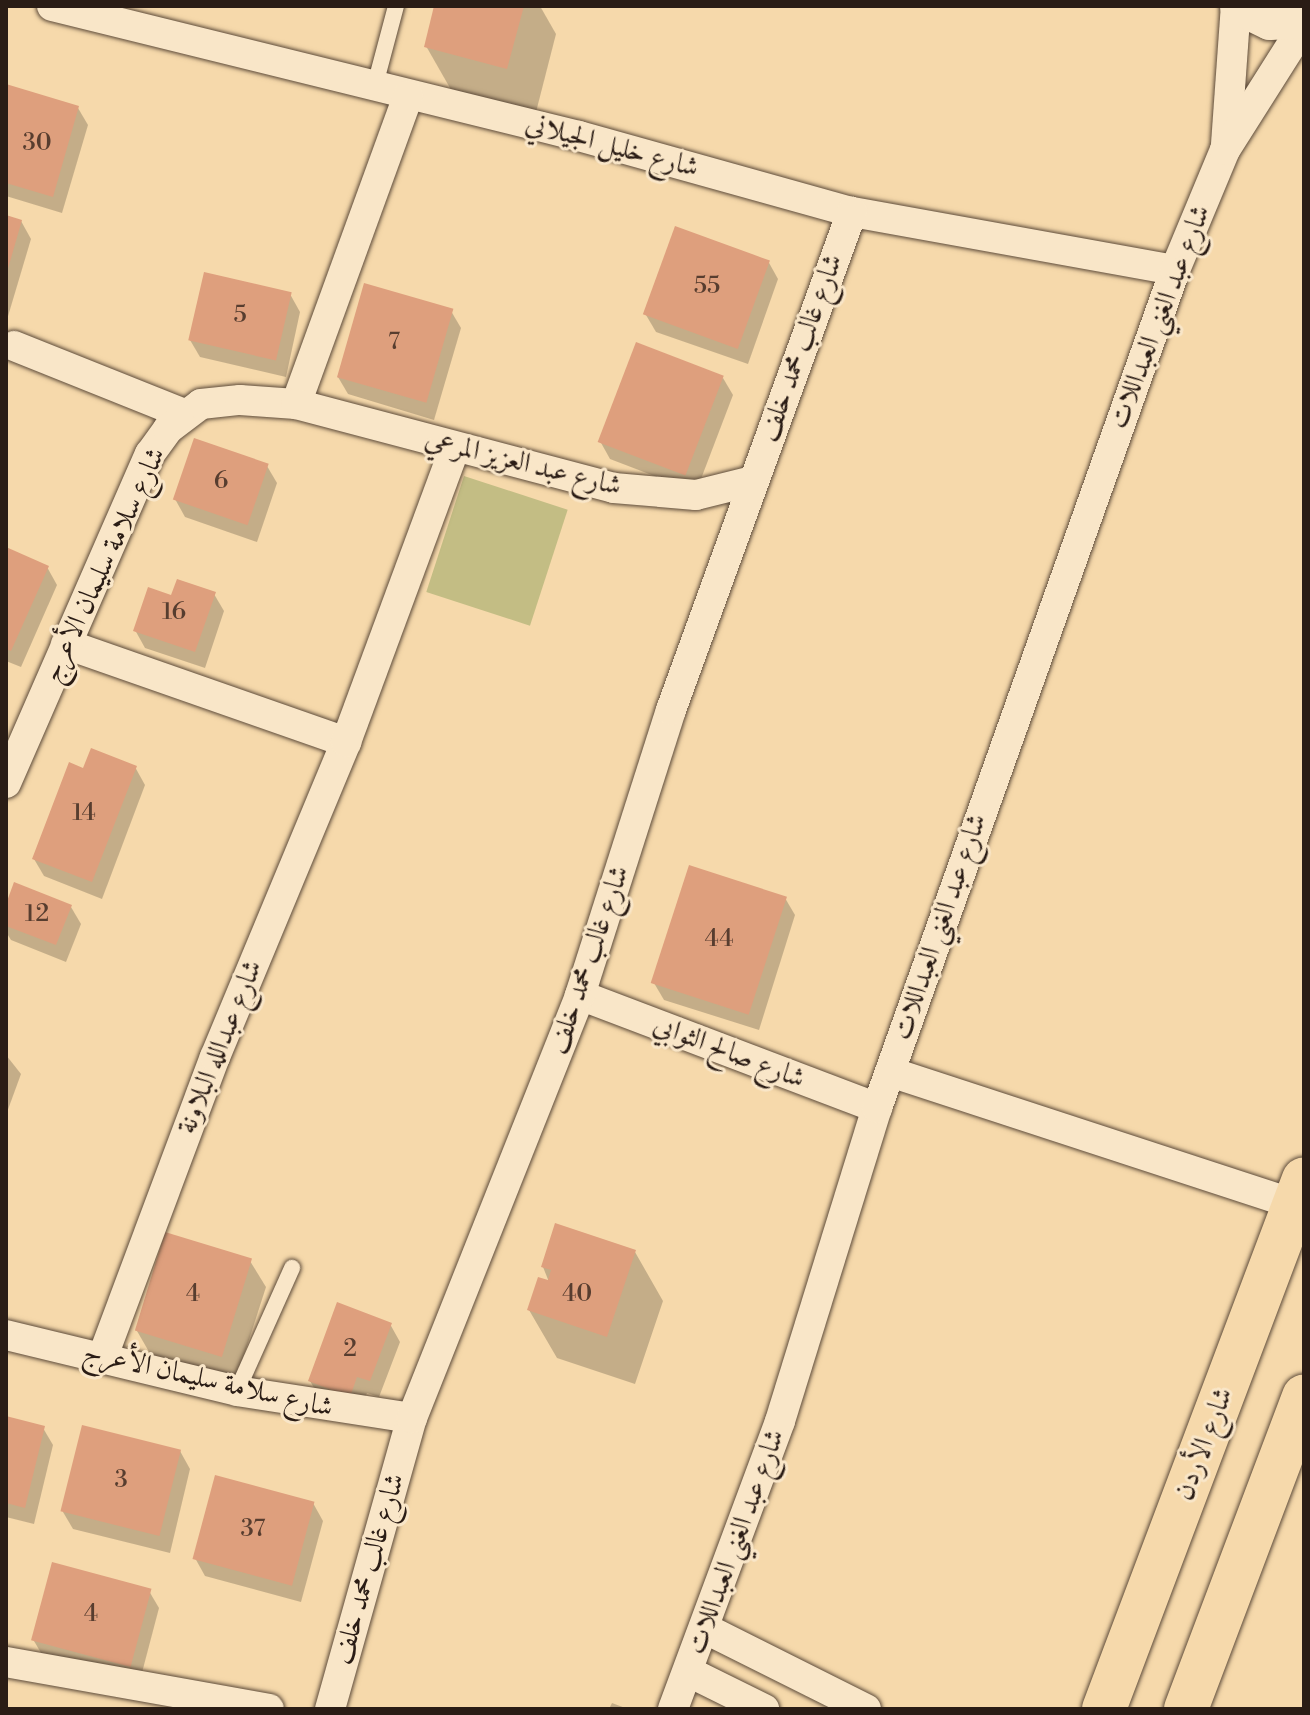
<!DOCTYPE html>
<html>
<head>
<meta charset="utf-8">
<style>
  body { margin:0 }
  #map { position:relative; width:1310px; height:1715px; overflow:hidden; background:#f6d9ab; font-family:"Libre Bodoni",Amiri,serif }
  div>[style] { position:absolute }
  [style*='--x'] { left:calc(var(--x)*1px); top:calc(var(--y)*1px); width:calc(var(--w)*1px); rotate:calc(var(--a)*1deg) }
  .green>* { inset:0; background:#c3bd84; transform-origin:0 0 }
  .shadow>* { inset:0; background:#0003 }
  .building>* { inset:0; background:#de9f7d; transform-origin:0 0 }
  .roads { filter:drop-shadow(0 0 2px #5d4b3a) drop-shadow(0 0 2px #5d4b3a) }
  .service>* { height:16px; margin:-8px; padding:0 8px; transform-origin:8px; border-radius:8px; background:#f9e6c8 }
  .minor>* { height:30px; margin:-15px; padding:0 15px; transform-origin:15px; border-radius:15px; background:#f9e6c8 }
  .tertiary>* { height:38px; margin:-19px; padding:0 19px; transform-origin:19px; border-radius:19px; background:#f9e6c8 }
  .trunk>* { height:44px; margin:-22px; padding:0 22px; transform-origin:22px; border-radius:22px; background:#f6d9ab }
  span { translate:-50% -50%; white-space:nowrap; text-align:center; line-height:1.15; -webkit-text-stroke:6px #f9e6c8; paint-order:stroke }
  .number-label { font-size:24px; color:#573d2f }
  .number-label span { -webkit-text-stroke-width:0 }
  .street-label { font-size:28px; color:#2a1c15 }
  .frame { position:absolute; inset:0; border:8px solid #2a1c15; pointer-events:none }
</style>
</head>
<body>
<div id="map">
  <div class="green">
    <i style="left:464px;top:476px;width:109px;height:122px;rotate:18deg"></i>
  </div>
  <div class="shadow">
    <i style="clip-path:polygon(436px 6px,540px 6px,556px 34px,535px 116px,454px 95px,426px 46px)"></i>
    <i style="clip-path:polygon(6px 86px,78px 108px,88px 125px,62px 213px,6px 196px)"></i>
    <i style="clip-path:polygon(6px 217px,21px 221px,31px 239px,6px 323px)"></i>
    <i style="clip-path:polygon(768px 261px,778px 279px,748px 364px,656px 332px,646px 315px)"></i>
    <i style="clip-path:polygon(290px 294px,300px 312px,286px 377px,200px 357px,190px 340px)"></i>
    <i style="clip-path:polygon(451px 311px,461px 328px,434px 420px,348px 394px,338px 377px)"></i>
    <i style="clip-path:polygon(723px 378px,733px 395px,696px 492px,610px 459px,600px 441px)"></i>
    <i style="clip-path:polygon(267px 466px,277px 483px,257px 542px,185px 517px,175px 499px)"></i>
    <i style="clip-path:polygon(6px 549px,47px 567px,57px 585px,21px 667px,6px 661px)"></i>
    <i style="clip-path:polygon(214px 594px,224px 611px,205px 668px,145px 648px,135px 630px,172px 598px)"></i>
    <i style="clip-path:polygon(135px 767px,145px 785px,102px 899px,44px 876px,34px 859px,84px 771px)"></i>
    <i style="clip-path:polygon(785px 898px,795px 915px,759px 1030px,664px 1000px,654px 983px)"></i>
    <i style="clip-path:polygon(71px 907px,81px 924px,66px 962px,11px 940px,6px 932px,6px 909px)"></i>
    <i style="clip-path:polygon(6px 1055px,21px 1074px,6px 1115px)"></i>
    <i style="clip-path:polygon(635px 1252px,663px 1301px,635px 1384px,557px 1358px,529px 1310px,549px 1282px,543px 1267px)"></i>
    <i style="clip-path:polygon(250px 1261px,266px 1287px,235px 1383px,152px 1357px,137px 1331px)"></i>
    <i style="clip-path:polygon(390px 1324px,400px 1342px,379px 1397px,367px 1393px,359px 1413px,320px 1398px,310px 1381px)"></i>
    <i style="clip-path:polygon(6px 1418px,43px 1428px,53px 1445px,34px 1524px,6px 1517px)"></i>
    <i style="clip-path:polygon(180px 1451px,190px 1469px,170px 1553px,73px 1529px,63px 1512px)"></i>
    <i style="clip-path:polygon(313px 1503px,323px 1521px,301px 1602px,205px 1576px,195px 1558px)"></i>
    <i style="clip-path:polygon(149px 1591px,159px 1608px,139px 1684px,44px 1658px,34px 1641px)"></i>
    <i style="clip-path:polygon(612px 1703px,628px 1709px,609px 1709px)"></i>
  </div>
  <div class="building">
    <i style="clip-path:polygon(434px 6px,524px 6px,507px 69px,424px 47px)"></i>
    <i style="clip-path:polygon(6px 84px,79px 106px,53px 197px,6px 183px)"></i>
    <i style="clip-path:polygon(6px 215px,22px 220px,7px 272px,6px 272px)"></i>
    <i style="left:675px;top:226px;width:101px;height:94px;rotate:20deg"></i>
    <i style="left:204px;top:272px;width:90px;height:70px;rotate:13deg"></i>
    <i style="left:364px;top:283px;width:93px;height:98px;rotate:16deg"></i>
    <i style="left:636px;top:342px;width:94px;height:107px;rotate:21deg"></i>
    <i style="left:194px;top:438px;width:79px;height:65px;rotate:19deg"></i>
    <i style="clip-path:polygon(6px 547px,49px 566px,11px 651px,6px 649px)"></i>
    <i style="clip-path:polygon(177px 579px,216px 592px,195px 652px,133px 631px,148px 587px,171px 595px)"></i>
    <i style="clip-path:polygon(91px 748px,137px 766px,92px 882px,32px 859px,69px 762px,83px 768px)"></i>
    <i style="left:689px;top:865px;width:103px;height:124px;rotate:18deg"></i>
    <i style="clip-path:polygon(14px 882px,72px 905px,56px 945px,6px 926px,6px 904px)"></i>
    <i style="clip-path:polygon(555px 1223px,636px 1250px,607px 1337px,527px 1310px,538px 1277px,548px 1280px,551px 1270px,541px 1267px)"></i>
    <i style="left:165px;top:1232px;width:91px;height:103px;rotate:17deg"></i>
    <i style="clip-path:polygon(337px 1302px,392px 1323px,370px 1381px,357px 1377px,350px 1397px,308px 1381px)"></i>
    <i style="clip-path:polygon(6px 1416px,45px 1426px,25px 1508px,6px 1503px)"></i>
    <i style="left:82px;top:1425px;width:102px;height:89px;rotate:14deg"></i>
    <i style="left:215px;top:1475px;width:103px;height:87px;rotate:15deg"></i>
    <i style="left:52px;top:1562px;width:103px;height:81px;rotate:15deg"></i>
  </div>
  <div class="roads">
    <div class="service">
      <i style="--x:375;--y:85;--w:82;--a:-75.1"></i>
      <i style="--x:237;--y:1391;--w:135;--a:-65.9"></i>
    </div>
    <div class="minor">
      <i style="--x:52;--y:6;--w:543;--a:13.86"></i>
      <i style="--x:579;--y:136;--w:283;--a:15.6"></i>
      <i style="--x:852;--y:212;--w:328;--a:10.2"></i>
      <i style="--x:1226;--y:144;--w:138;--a:-85.9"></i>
      <i style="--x:14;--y:346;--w:183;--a:21.8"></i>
      <i style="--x:296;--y:404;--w:328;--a:-70"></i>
      <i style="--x:66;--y:644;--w:297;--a:19.3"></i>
      <i style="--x:6;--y:783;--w:359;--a:-66.4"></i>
      <i style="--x:150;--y:454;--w:31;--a:-54"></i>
      <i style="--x:168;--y:429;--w:41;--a:-37.1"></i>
      <i style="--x:201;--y:404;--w:39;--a:-6"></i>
      <i style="--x:240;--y:400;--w:56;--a:4.1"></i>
      <i style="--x:296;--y:404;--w:329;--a:14.8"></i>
      <i style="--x:614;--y:488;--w:82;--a:4.9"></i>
      <i style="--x:696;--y:495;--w:58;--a:-14"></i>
      <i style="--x:580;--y:995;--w:318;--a:20.8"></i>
      <i style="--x:890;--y:1072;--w:426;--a:18.1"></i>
      <i style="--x:6;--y:1335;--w:238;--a:13.6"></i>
      <i style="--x:237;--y:1391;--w:177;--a:8.8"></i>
      <i style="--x:103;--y:1356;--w:319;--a:-69.5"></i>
      <i style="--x:215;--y:1057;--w:341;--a:-67.4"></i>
      <i style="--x:346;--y:742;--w:314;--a:-69.7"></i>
      <i style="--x:706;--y:1629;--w:179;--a:26.6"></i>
      <i style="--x:6;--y:1662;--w:267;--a:10.1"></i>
      <i style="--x:689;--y:1672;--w:84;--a:26.3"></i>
      <i style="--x:330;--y:1709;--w:302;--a:-74.3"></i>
      <i style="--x:412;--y:1418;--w:455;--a:-68.3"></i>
      <i style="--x:580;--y:995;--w:299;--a:-72.3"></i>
      <i style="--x:671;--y:710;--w:530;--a:-70.03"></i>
      <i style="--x:673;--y:1709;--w:307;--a:-69.6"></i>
      <i style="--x:780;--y:1421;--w:328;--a:-72.8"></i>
      <i style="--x:877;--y:1108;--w:889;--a:-70.42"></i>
      <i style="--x:1175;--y:270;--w:130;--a:-67.4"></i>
      <i style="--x:1225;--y:150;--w:148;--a:-57.7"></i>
    </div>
    <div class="tertiary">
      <i style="--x:1239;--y:6;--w:34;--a:26"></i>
      <i style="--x:1270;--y:21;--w:34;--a:-3"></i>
    </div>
    <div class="trunk">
      <i style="--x:1104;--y:1709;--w:566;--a:-69.33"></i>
      <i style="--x:1186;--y:1709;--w:334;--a:-69.3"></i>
    </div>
  </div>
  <div class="number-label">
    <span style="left:37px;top:144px">30</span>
    <span style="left:707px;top:287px">55</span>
    <span style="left:240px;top:316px">5</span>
    <span style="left:394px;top:343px">7</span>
    <span style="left:221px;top:482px">6</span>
    <span style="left:174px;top:613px">16</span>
    <span style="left:84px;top:814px">14</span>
    <span style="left:37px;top:915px">12</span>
    <span style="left:719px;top:940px">44</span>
    <span style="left:193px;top:1295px">4</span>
    <span style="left:577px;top:1295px">40</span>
    <span style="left:350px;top:1350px">2</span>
    <span style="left:121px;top:1481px">3</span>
    <span style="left:253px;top:1530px">37</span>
    <span style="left:91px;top:1615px">4</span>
  </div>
  <div class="street-label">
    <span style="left:612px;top:146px;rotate:15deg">شارع خليل الجيلاني</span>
    <span style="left:1160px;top:317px;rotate:-69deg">شارع عبد الغني العبداللات</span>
    <span style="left:801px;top:348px;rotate:-70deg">شارع غالب محمد خلف</span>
    <span style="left:523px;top:463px;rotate:14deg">شارع عبد العزيز المرعي</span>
    <span style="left:104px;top:565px;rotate:-65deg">شارع سلامة سليمان الأعرج</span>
    <span style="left:940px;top:927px;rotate:-71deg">شارع عبد الغني العبداللات</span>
    <span style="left:589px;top:960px;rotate:-71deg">شارع غالب محمد خلف</span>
    <span style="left:220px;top:1047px;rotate:-68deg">شارع عبدالله البلاونة</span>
    <span style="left:729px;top:1052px;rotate:21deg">شارع صالح الثوابي</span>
    <span style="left:208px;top:1380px;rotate:13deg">شارع سلامة سليمان الأعرج</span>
    <span style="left:1204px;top:1444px;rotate:-69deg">شارع الأردن</span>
    <span style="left:736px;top:1542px;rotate:-70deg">شارع عبد الغني العبداللات</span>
    <span style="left:369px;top:1569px;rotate:-74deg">شارع غالب محمد خلف</span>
  </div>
  <div class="frame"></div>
</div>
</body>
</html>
